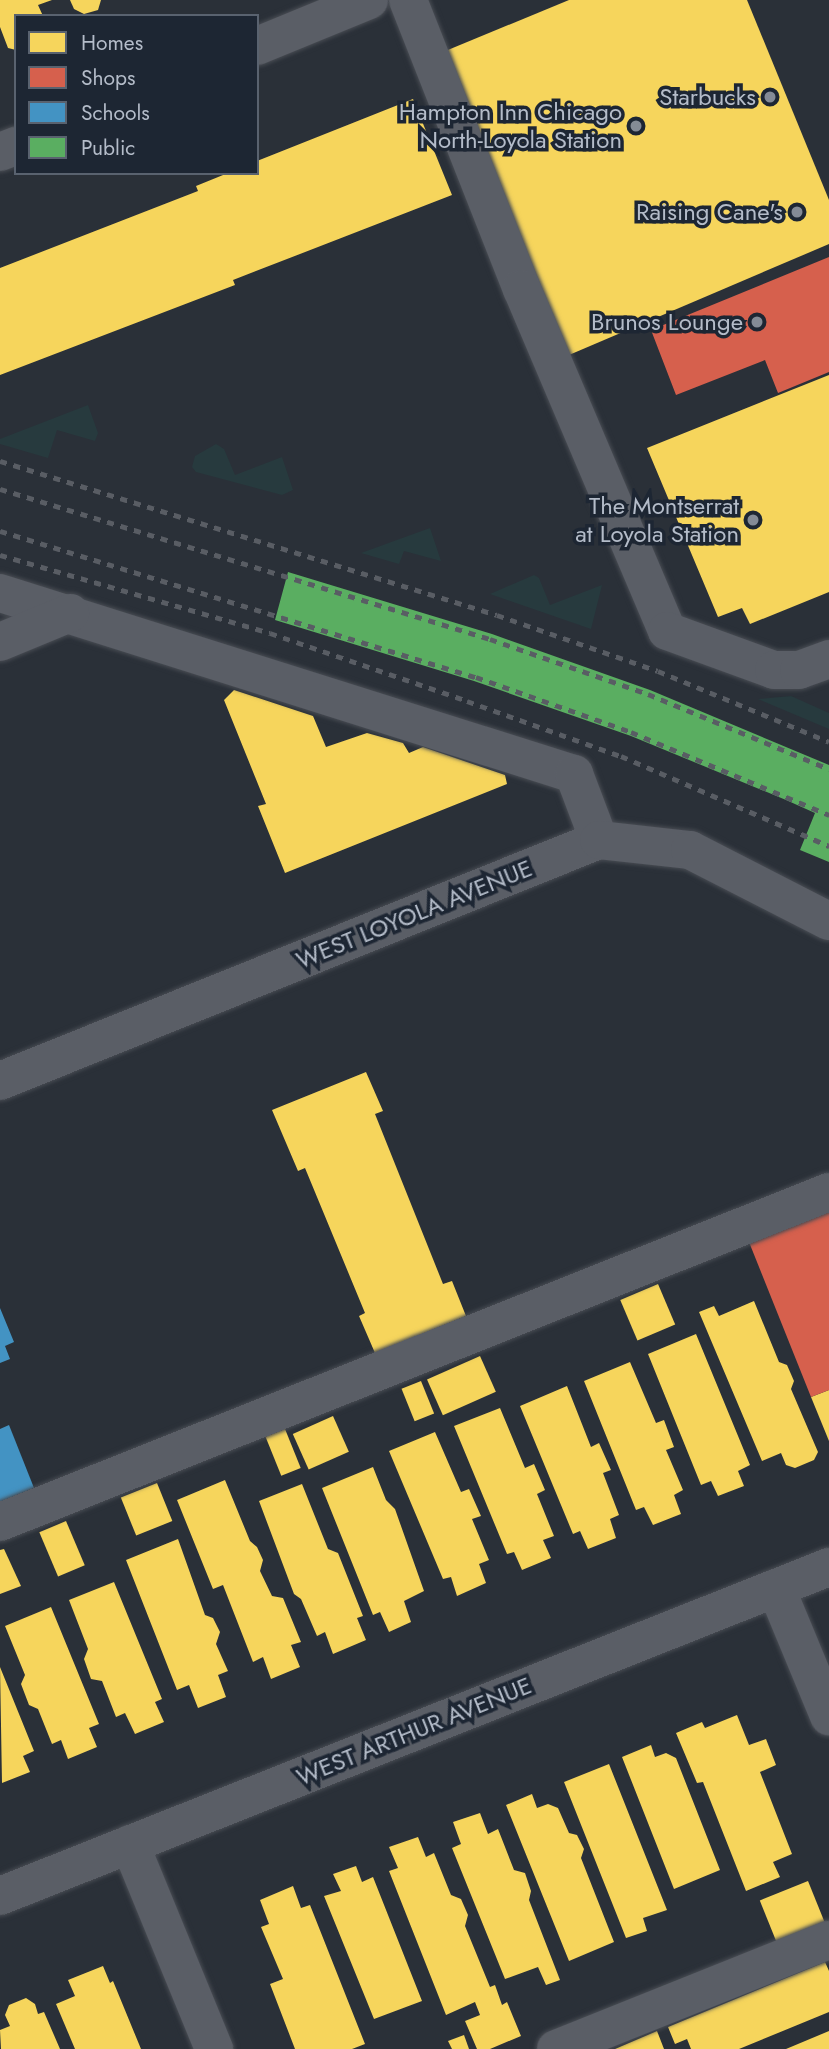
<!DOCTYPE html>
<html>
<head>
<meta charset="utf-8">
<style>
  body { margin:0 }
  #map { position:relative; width:829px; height:2049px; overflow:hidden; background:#2a3038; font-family:Jost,sans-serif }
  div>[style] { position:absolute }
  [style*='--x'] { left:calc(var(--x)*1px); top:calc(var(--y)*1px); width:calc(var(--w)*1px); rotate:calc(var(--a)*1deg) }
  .green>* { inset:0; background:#273a3e }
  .homes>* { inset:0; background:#f6d55c; transform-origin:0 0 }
  .shops>* { inset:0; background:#d6604d }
  .schools>* { inset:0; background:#4393c3 }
  .public>* { inset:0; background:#5aae61 }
  .roads { filter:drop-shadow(0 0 2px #484c53) drop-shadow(0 0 2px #484c53) }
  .minor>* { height:38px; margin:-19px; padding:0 19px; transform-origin:19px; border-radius:19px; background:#5a5e66 }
  .rail>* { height:5px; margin-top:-2.5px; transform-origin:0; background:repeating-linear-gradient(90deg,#595d64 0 7px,transparent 0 14px) }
  .dots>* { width:19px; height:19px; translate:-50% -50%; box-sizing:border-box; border:4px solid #1d2633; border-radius:50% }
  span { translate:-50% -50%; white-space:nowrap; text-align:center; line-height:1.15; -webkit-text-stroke:7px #1d2633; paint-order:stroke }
  .poi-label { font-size:24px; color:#b4bcc9 }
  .right { translate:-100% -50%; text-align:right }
  .street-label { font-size:24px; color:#b4bcc9 }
  .legend { position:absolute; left:14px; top:14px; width:245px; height:161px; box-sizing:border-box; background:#1d2633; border:2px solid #59626f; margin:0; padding:9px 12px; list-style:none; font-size:21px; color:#b4bcc9 }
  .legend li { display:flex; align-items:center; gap:14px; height:35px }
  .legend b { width:35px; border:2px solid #59626f }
</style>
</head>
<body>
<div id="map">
  <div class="green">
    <i style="clip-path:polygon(88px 405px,98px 433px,95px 441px,57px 430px,48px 458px,0 444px,0 439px)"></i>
    <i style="clip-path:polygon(216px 444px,224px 449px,235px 475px,282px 457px,293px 490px,282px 495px,196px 472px,192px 467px,195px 456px)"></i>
    <i style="clip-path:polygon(430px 528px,441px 561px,404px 551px,399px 564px,361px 553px)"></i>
    <i style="clip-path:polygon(534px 575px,539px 578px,550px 605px,602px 585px,591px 629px,490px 594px)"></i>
    <i style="clip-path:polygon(791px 696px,829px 713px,829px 729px,758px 699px)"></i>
  </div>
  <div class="homes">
    <i style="clip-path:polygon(0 0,52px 0,38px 5px,43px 16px,16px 16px,16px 50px,8px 48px,0 27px)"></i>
    <i style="clip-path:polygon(70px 0,101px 0,98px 10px,84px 14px,74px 9px)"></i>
    <i style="clip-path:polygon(569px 0,747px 0,829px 200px,829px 244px,569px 355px,443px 52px)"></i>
    <i style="clip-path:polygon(413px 99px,452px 195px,233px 280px,235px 285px,0 375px,0 268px,198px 191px,196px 186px,228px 173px,257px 173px,257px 161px)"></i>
    <i style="clip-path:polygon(829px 375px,829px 592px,750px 624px,742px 608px,718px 617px,647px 448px)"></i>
    <i style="clip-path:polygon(234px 690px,313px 716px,326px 747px,367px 733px,403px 743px,409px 753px,423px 747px,505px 775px,507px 784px,285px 873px,258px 806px,266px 804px,224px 700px)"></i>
    <i style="clip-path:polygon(366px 1072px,383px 1111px,375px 1114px,443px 1284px,452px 1281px,466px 1316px,375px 1353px,359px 1316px,365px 1313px,305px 1168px,298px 1171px,272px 1110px)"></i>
    <i style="left:658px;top:1284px;width:44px;height:41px;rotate:67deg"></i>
    <i style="clip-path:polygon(754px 1301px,779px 1362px,787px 1365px,794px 1381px,791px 1389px,818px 1452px,814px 1460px,795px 1468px,786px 1465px,781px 1453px,762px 1461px,699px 1312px,714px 1306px,719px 1316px)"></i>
    <i style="clip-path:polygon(696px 1334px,750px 1465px,738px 1471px,744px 1486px,718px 1496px,711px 1481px,701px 1485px,648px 1354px)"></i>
    <i style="left:480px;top:1356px;width:39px;height:58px;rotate:66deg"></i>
    <i style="clip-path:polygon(630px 1362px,656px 1423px,664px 1420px,674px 1447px,666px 1450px,683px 1490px,674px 1495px,681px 1514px,653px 1525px,644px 1507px,636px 1510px,584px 1381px)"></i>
    <i style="left:421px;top:1381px;width:35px;height:21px;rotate:68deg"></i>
    <i style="clip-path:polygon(567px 1386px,591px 1447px,599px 1443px,611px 1470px,603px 1473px,619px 1515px,610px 1519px,616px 1538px,588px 1549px,580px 1531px,573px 1534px,520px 1406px)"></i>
    <i style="clip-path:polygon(829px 1390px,829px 1441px,811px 1397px)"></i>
    <i style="clip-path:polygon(500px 1408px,525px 1468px,534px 1464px,545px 1490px,537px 1494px,554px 1536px,543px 1540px,551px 1558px,522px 1570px,514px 1552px,507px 1554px,454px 1426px)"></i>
    <i style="left:333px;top:1416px;width:39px;height:44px;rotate:66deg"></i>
    <i style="left:285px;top:1429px;width:42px;height:21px;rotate:68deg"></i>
    <i style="clip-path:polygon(435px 1432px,461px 1492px,469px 1489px,481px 1516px,472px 1519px,489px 1560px,479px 1564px,486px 1583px,457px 1596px,451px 1577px,443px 1579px,389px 1451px)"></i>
    <i style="clip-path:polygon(373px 1467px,386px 1500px,395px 1509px,424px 1591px,404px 1601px,411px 1622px,389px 1632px,380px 1612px,373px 1615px,322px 1488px)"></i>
    <i style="clip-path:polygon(225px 1480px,250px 1541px,257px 1547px,263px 1560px,260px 1571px,272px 1596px,283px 1598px,301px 1642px,291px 1645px,300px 1667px,271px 1679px,263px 1657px,253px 1662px,223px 1585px,213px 1589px,177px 1500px)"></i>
    <i style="left:157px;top:1483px;width:41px;height:39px;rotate:68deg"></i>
    <i style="clip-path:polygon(302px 1484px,328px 1549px,338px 1553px,363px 1616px,357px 1618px,366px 1640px,333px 1654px,325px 1632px,317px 1636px,301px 1599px,294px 1594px,259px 1501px)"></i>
    <i style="left:66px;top:1521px;width:48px;height:29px;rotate:67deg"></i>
    <i style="clip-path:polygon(178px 1539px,205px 1615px,213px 1618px,220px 1632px,216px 1644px,228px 1671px,218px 1675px,226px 1697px,198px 1708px,189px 1685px,177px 1690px,126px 1560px)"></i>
    <i style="clip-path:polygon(4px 1549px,21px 1586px,0 1594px,0 1550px)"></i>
    <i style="clip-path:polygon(114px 1582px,162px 1699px,155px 1702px,164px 1722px,135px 1734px,125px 1713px,116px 1717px,102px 1681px,91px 1679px,84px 1659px,88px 1649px,69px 1600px)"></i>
    <i style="clip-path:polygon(51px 1607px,99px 1724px,89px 1728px,97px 1747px,68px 1759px,61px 1740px,52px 1744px,38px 1709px,29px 1705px,21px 1684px,25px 1675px,5px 1626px)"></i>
    <i style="clip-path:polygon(0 1667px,34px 1751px,23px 1756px,30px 1772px,2px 1783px)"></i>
    <i style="clip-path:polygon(737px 1715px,749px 1745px,766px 1739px,776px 1765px,760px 1772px,792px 1854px,773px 1862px,780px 1877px,746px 1891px,703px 1782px,697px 1783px,676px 1733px,702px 1722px,705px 1728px)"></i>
    <i style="clip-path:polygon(651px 1745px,655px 1757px,666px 1753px,676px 1758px,720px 1870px,674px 1889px,622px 1757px)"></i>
    <i style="clip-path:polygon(609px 1764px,667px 1910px,643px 1918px,647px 1931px,626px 1938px,564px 1782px)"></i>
    <i style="clip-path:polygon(532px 1794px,537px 1808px,548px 1804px,558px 1808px,569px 1833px,577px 1835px,584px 1849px,581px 1858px,614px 1942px,569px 1961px,506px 1805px)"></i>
    <i style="clip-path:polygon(480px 1813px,488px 1834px,498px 1829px,514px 1870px,525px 1873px,531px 1891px,529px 1900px,560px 1980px,546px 1985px,538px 1967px,505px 1979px,452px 1848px,461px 1844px,453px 1822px)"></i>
    <i style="clip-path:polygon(418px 1837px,426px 1857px,434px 1853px,451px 1895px,461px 1899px,468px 1915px,465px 1926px,490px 1987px,495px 1985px,502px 2005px,507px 2002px,521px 2036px,490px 2049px,477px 2049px,465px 2021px,480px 2015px,475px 2002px,446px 2015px,389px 1871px,398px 1868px,389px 1847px)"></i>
    <i style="clip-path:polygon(356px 1866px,362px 1882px,373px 1877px,422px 2001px,374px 2019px,324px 1896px,341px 1891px,333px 1874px)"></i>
    <i style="left:808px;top:1881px;width:46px;height:52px;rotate:68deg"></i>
    <i style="clip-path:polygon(293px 1886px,301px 1908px,310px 1905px,365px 2044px,352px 2049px,295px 2049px,270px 1984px,283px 1979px,261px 1927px,269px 1924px,260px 1900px)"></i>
    <i style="clip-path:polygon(825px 1962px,829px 1971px,829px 2012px,739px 2049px,691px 2049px,687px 2039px,675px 2044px,668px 2027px)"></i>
    <i style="clip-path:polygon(103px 1966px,110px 1983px,113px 1981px,141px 2049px,75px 2049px,56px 2004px,75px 1996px,68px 1980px)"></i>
    <i style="clip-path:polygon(26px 1998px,35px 2004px,38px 2014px,44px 2012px,60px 2049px,1px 2049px,0 2030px,10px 2026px,5px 2015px,9px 2005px)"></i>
    <i style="clip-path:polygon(657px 2031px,664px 2049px,615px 2049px)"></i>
    <i style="clip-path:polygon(829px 2031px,829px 2049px,786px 2049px)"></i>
    <i style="clip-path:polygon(464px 2035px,469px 2049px,452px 2049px,448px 2041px)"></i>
  </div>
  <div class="shops">
    <i style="clip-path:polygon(829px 257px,829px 372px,778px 393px,765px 360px,676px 395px,651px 330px)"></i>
    <i style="clip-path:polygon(829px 1204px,829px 1390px,811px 1397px,747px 1237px)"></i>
  </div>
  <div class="schools">
    <i style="clip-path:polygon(0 1308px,14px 1342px,5px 1346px,10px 1359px,0 1363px)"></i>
    <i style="clip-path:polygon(9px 1425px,34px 1488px,0 1502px,0 1429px)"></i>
  </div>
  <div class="public">
    <i style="clip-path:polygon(288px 572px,492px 634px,650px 690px,829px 765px,829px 862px,800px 850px,815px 813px,786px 800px,631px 736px,474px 681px,275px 620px)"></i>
  </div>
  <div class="roads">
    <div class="minor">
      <i style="--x:408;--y:0;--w:311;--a:68.5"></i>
      <i style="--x:522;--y:289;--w:371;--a:67"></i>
      <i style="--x:667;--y:631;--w:114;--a:20"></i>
      <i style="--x:774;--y:670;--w:25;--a:0"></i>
      <i style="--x:799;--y:670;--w:32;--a:-20"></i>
      <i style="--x:257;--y:46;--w:121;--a:-22.3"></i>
      <i style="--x:0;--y:152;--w:17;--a:-21"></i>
      <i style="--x:0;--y:593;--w:602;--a:17.5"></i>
      <i style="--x:574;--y:774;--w:71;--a:69.3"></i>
      <i style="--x:0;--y:642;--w:76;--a:-22.5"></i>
      <i style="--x:0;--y:1081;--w:646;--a:-21.92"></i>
      <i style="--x:599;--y:840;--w:92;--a:6.3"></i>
      <i style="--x:690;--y:850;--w:156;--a:27.1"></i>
      <i style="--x:0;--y:1522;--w:892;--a:-21.71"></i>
      <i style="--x:776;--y:1588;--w:139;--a:67.5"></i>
      <i style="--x:130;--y:1844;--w:222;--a:67.7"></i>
      <i style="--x:0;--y:1896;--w:892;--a:-21.65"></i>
      <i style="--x:556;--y:2049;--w:294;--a:-21.8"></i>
    </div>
  </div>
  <div class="rail">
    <i style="--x:0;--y:461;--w:520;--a:17.22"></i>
    <i style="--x:497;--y:615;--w:170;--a:19.2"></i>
    <i style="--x:658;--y:671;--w:185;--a:22.5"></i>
    <i style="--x:0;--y:489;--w:512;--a:17.02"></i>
    <i style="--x:490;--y:639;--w:167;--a:19.2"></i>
    <i style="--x:648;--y:694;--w:196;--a:22.5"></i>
    <i style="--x:0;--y:531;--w:498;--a:17.1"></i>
    <i style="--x:476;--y:677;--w:164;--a:19.5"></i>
    <i style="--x:631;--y:732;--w:215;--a:22.7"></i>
    <i style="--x:0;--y:555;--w:281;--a:16.1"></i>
    <i style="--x:270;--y:633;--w:208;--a:19"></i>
    <i style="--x:467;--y:701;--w:164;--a:19.7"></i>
    <i style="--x:621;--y:756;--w:227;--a:23.4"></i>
  </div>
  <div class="dots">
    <i style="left:770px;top:97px;background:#848b96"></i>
    <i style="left:636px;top:126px;background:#848b96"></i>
    <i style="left:797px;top:212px;background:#848b96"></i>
    <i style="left:757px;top:322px;background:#848b96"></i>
    <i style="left:753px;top:520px;background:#848b96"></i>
  </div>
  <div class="poi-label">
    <span class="right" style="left:756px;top:97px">Starbucks</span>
    <span class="right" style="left:622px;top:126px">Hampton Inn Chicago<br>North-Loyola Station</span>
    <span class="right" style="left:783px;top:212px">Raising Cane's</span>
    <span class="right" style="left:743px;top:322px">Brunos Lounge</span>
    <span class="right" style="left:739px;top:520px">The Montserrat<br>at Loyola Station</span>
  </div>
  <div class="street-label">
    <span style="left:414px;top:914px;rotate:-22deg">WEST LOYOLA AVENUE</span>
    <span style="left:414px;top:1731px;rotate:-22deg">WEST ARTHUR AVENUE</span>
  </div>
  <ul class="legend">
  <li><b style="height:19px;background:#f6d55c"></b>Homes</li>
  <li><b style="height:19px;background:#d6604d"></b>Shops</li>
  <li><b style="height:19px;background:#4393c3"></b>Schools</li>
  <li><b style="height:19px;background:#5aae61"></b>Public</li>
  </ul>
</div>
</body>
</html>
